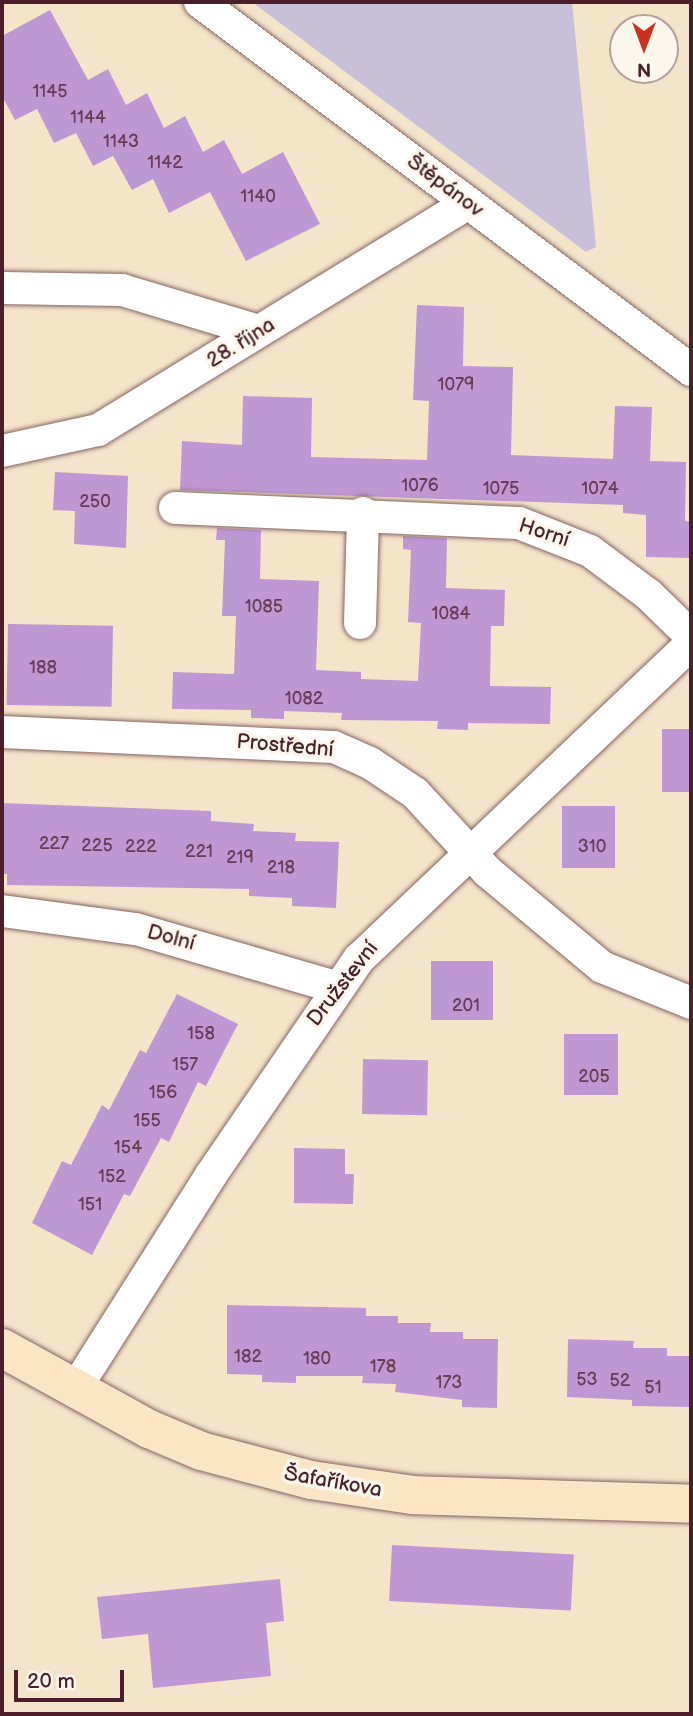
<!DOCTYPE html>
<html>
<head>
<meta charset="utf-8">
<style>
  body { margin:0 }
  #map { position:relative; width:693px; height:1716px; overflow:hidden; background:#f4e4ca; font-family:"Balsamiq Sans",sans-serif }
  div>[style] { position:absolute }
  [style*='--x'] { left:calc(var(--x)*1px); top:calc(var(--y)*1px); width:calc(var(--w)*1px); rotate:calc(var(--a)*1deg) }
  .industrial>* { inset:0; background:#c8bfd8 }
  .building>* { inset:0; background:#bd98d2; transform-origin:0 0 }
  .roads { filter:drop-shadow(0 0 2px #866463) drop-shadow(0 0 2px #866463) }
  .street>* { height:32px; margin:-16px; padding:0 16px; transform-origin:16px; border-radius:16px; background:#fff }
  .secondary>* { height:38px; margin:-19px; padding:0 19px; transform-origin:19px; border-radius:19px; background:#fce5c4 }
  span { translate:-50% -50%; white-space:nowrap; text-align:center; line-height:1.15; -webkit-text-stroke:7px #fbf7ec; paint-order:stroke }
  .number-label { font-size:18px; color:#673d55 }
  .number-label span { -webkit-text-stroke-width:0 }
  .street-label { font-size:21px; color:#4a1f2b }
  .frame { position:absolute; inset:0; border:4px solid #4a1f2b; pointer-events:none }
  .north { position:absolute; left:609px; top:14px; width:70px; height:70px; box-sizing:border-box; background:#fbf7ec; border:2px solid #b4a19f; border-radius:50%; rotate:180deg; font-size:19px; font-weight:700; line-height:28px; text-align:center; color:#4a1f2b }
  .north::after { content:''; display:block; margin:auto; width:24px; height:32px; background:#c8321e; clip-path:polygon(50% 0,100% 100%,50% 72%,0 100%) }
  .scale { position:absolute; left:14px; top:1670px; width:110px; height:32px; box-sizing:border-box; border:4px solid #4a1f2b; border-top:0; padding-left:9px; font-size:21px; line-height:24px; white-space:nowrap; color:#4a1f2b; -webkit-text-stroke:5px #fbf7ec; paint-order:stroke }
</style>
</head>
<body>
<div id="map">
  <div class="industrial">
    <i style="clip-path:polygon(252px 2px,572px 2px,596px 247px,586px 252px)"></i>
  </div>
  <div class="building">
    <i style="clip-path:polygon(50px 10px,88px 80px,108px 69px,126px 105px,147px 93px,164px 128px,185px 116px,203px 152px,224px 140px,242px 174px,283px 152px,320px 224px,246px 261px,210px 192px,169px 213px,153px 179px,132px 190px,113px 156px,93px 166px,76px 133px,54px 143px,37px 109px,15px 120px,2px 96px,2px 36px)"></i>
    <i style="clip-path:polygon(417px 305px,464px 307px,463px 366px,513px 367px,511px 455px,613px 459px,615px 406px,652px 407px,650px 461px,686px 462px,685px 521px,691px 522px,691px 558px,646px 557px,646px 515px,623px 513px,623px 505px,180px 490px,182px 441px,242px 445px,243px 396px,312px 398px,311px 457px,427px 460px,429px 401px,413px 400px)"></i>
    <i style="clip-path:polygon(55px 472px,128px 476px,126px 548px,74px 544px,75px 511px,53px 510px)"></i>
    <i style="clip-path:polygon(217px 528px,261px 530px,260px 579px,319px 581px,316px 670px,361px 672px,361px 679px,418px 681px,421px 623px,408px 622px,411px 550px,403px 549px,403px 536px,447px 538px,446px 588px,505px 590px,504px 626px,491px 626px,490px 686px,551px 687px,550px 724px,468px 723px,468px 730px,437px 729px,438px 721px,341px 720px,342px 713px,284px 711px,284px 719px,251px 718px,251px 710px,172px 709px,173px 672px,234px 674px,236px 616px,222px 616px,225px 540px,216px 540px)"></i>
    <i style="left:8px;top:624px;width:105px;height:81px;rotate:1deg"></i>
    <i style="left:662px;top:729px;width:29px;height:63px"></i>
    <i style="clip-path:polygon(2px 803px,211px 811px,211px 821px,254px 824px,253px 831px,296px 833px,295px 841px,339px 842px,336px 908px,292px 906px,292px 898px,249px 896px,249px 889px,7px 885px,7px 874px,2px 874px)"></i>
    <i style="left:562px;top:806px;width:53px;height:62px"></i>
    <i style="left:431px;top:961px;width:62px;height:59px"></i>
    <i style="clip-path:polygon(177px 994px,238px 1024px,206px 1086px,198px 1082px,169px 1142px,161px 1138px,130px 1196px,124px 1194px,92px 1255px,32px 1223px,62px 1161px,71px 1165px,102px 1105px,109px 1110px,140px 1050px,146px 1053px)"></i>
    <i style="left:564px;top:1034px;width:54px;height:61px"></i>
    <i style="left:363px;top:1059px;width:65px;height:55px;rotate:1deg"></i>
    <i style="clip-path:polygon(294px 1148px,345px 1149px,345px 1174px,354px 1174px,353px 1204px,294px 1203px)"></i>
    <i style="clip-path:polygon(227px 1305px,366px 1308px,366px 1316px,398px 1316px,398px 1323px,431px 1323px,430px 1332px,463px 1332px,463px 1339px,498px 1339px,497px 1408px,462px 1407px,462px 1400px,395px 1392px,396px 1384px,362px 1383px,363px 1376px,296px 1376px,296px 1383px,262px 1382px,262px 1375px,227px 1374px)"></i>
    <i style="clip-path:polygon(568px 1339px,634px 1341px,633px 1348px,667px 1348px,667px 1356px,691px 1356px,691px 1407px,632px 1406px,632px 1400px,567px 1397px)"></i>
    <i style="left:392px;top:1545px;width:182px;height:56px;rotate:3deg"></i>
    <i style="clip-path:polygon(280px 1579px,284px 1621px,266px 1623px,271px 1676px,153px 1688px,148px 1634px,102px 1639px,97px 1597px)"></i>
  </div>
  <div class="roads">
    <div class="street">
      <i style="--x:200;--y:2;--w:614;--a:36.85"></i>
      <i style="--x:2;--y:288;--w:120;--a:1"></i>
      <i style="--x:122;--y:290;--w:143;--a:16.7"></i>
      <i style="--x:2;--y:451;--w:98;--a:-12.3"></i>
      <i style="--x:98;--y:430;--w:434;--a:-31.5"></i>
      <i style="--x:175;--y:508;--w:344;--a:2.5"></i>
      <i style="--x:519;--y:523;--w:76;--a:21.5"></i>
      <i style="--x:590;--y:551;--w:74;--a:36.7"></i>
      <i style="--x:649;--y:595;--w:59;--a:44.3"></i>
      <i style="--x:360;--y:623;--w:110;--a:-88.4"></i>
      <i style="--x:2;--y:732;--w:332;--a:2.6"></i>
      <i style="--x:334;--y:747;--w:39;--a:24"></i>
      <i style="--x:370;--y:763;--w:54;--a:33.7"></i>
      <i style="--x:415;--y:793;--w:108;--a:47.3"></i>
      <i style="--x:488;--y:872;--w:148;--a:39.8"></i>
      <i style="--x:602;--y:967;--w:96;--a:22"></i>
      <i style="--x:2;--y:911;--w:135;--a:7.7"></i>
      <i style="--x:136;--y:929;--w:208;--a:16.2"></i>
      <i style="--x:74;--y:1391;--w:256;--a:-57.6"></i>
      <i style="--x:211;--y:1175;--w:262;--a:-55.6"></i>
      <i style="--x:359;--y:959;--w:458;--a:-43.5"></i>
    </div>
    <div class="secondary">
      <i style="--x:2;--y:1348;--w:168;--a:28.9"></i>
      <i style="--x:149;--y:1429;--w:56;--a:22.9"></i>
      <i style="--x:201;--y:1451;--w:114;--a:14.8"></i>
      <i style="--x:311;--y:1480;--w:102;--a:8.4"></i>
      <i style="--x:412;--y:1495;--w:279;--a:1.8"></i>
    </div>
  </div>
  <div class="number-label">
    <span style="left:50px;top:92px">1145</span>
    <span style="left:88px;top:118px">1144</span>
    <span style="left:121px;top:142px">1143</span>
    <span style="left:165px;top:163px">1142</span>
    <span style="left:258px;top:197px">1140</span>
    <span style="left:456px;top:385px">1079</span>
    <span style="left:420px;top:486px">1076</span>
    <span style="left:501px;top:489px">1075</span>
    <span style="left:600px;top:489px">1074</span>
    <span style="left:95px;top:502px">250</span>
    <span style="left:264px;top:607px">1085</span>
    <span style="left:451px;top:614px">1084</span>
    <span style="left:43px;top:668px">188</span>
    <span style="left:304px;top:699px">1082</span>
    <span style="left:54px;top:844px">227</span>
    <span style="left:97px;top:846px">225</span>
    <span style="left:141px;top:847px">222</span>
    <span style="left:592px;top:847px">310</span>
    <span style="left:199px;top:852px">221</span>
    <span style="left:240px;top:858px">219</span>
    <span style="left:281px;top:868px">218</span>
    <span style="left:466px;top:1006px">201</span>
    <span style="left:201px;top:1034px">158</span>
    <span style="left:185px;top:1065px">157</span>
    <span style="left:594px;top:1077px">205</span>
    <span style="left:163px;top:1093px">156</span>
    <span style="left:147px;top:1121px">155</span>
    <span style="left:128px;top:1148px">154</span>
    <span style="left:112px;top:1177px">152</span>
    <span style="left:90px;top:1205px">151</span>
    <span style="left:248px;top:1357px">182</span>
    <span style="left:317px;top:1359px">180</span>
    <span style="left:383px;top:1367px">178</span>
    <span style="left:587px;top:1380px">53</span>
    <span style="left:620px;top:1381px">52</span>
    <span style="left:449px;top:1383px">173</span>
    <span style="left:653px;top:1388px">51</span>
  </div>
  <div class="street-label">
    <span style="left:445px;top:186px;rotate:37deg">Štěpánov</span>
    <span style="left:241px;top:343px;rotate:-32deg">28. října</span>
    <span style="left:544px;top:533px;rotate:18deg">Horní</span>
    <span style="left:285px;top:746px;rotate:5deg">Prostřední</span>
    <span style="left:171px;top:938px;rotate:15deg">Dolní</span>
    <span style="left:343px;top:984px;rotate:-52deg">Družstevní</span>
    <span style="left:333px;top:1482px;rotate:10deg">Šafaříkova</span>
  </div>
  <div class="frame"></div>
  <div class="north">N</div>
  <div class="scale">20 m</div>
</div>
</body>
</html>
